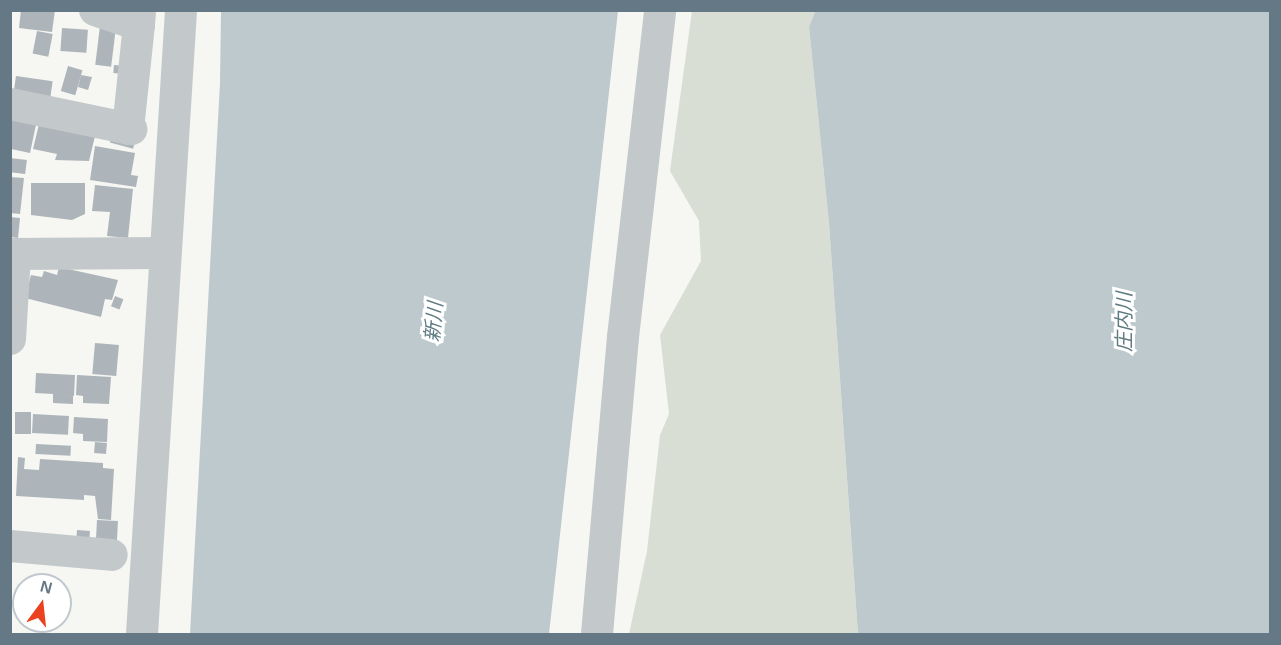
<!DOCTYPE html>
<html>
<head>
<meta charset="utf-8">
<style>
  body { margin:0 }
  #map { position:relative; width:1281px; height:645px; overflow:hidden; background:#f6f6f2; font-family:Helvetica,"Noto Sans JP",sans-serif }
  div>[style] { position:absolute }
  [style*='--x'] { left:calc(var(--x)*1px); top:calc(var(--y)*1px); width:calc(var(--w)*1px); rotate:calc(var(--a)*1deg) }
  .green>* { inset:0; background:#d8ded3 }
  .water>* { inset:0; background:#bdc9cd }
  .building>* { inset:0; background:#adb5ba; transform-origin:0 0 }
  .minor>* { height:32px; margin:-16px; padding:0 16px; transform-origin:16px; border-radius:16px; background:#c3c8ca }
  span { translate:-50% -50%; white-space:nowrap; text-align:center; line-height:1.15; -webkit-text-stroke:6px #fff; paint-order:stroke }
  .water-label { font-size:20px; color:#5f7b82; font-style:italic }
  .frame { position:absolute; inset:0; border:12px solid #647885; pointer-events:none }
  .north { position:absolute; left:12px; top:573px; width:60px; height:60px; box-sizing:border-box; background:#fff; border:2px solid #c1c9ce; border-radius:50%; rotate:15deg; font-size:16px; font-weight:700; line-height:24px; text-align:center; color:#647885 }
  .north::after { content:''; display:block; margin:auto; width:21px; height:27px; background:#eb411e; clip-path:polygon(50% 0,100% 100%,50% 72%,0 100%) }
</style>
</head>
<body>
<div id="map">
  <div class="green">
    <i style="clip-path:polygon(692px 11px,816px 11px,809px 27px,829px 223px,858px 634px,629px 634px,647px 551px,660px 435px,669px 414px,660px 335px,701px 261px,699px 221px,670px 171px)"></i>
  </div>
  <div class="water">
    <i style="clip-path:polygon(816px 10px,1270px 11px,1270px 634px,858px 634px,829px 223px,809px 27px)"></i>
    <i style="clip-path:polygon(221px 11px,618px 11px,549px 634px,190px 634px,220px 83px)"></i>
  </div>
  <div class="building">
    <i style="clip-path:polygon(21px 10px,55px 10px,52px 32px,19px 28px)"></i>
    <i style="left:100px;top:26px;width:16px;height:39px;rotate:7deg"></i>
    <i style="left:62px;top:28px;width:26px;height:23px;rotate:4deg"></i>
    <i style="left:37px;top:31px;width:16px;height:23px;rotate:11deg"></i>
    <i style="left:114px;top:65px;width:11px;height:8px;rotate:5deg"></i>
    <i style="left:68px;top:66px;width:15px;height:26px;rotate:16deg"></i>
    <i style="clip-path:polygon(81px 75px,92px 77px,88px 90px,78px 87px)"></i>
    <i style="left:16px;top:76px;width:37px;height:20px;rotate:8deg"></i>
    <i style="clip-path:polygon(10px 114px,37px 120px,30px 153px,11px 149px)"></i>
    <i style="clip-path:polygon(40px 120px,96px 132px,89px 161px,55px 160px,57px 154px,33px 149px)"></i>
    <i style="left:113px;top:131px;width:24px;height:12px;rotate:15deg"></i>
    <i style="clip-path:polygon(95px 146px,135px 153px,131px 175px,138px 176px,136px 187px,90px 180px)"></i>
    <i style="left:10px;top:158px;width:17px;height:14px;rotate:7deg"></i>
    <i style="clip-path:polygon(10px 177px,24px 178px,20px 214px,10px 213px)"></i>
    <i style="clip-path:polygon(31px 183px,85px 183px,85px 214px,72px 220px,31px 215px)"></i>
    <i style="clip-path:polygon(95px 185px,133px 189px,128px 238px,107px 236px,110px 212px,92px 211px)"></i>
    <i style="clip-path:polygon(10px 217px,20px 218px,18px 238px,10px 237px)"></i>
    <i style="clip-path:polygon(59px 267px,118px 280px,112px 300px,105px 299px,101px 317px,25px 298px,31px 275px,42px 277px,44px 271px,57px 275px)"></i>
    <i style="left:115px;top:296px;width:9px;height:11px;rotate:21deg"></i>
    <i style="left:95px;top:343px;width:24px;height:31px;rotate:5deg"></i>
    <i style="clip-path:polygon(36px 373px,75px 375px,74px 396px,62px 395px,73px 396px,73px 404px,53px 403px,53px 394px,35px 393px)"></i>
    <i style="clip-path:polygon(77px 375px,111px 377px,109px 404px,83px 403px,83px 396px,76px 395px)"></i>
    <i style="left:15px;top:412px;width:16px;height:22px"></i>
    <i style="left:33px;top:414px;width:36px;height:19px;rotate:3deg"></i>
    <i style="clip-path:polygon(74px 417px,108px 419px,107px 442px,83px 441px,83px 434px,73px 433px)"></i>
    <i style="left:95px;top:442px;width:12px;height:11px;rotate:5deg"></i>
    <i style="left:36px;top:444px;width:35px;height:10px;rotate:3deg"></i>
    <i style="clip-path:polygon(18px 457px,25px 458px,24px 469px,39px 470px,40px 459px,103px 463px,103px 468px,114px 469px,111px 520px,98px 519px,95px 496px,84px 495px,84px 500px,16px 496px)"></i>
    <i style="left:97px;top:520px;width:21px;height:23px;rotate:3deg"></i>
    <i style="left:77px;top:530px;width:13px;height:11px;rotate:4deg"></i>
  </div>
  <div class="minor">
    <i style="--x:95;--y:10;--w:46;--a:18.8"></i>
    <i style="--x:139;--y:25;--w:15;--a:-86"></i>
    <i style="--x:10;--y:104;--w:124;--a:11.7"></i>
    <i style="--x:128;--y:129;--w:105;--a:-84"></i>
    <i style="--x:10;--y:254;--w:154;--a:-0.4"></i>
    <i style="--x:10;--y:339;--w:85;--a:-86.6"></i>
    <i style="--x:10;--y:546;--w:102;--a:5"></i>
    <i style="--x:142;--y:634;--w:625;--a:-86.42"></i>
    <i style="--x:597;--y:634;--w:298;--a:-85"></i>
    <i style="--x:623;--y:337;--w:329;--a:-83.5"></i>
  </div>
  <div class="water-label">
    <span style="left:434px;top:322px;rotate:-85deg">新川</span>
    <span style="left:1124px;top:322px;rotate:-90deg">庄内川</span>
  </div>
  <div class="frame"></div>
  <div class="north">N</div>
</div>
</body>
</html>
